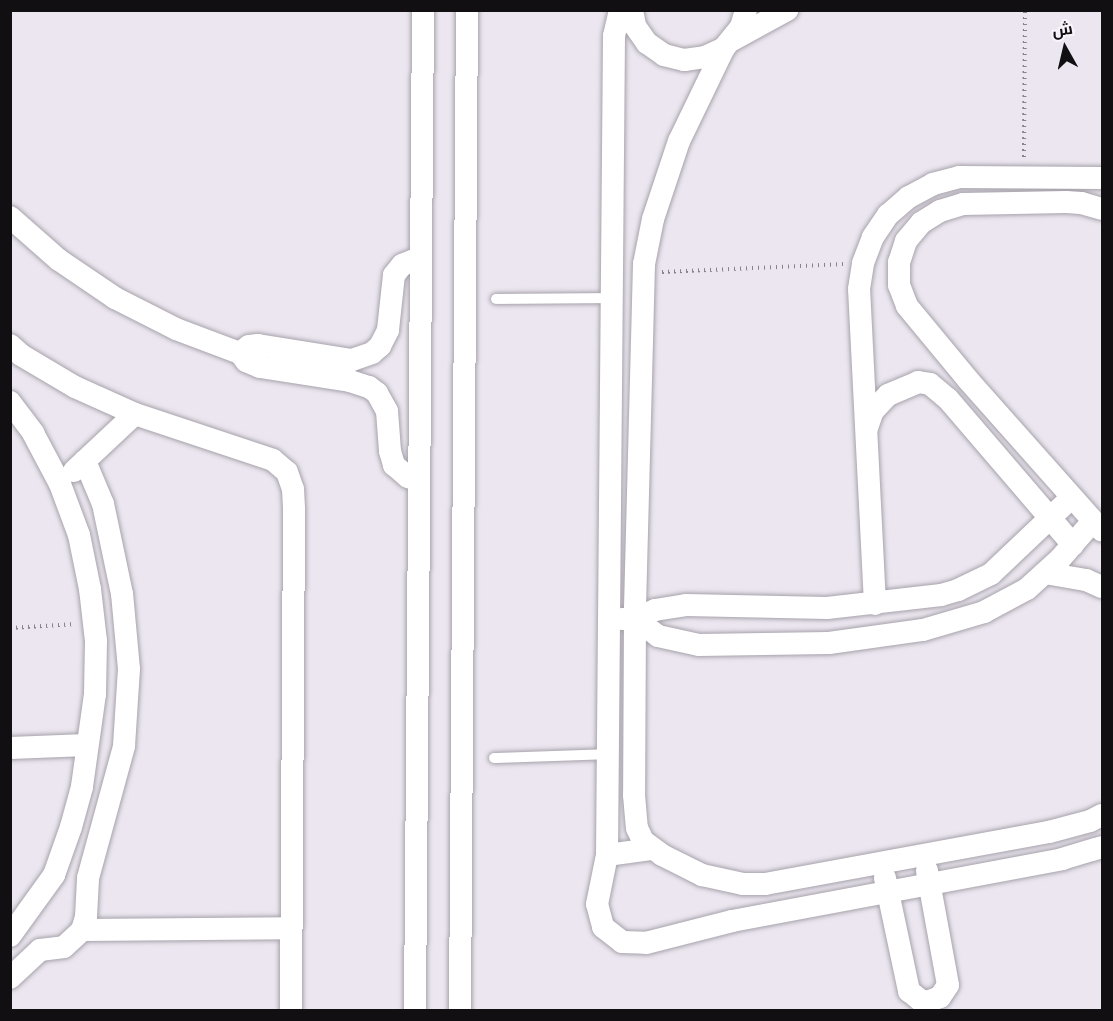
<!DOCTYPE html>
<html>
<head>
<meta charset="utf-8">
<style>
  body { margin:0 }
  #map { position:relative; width:1113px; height:1021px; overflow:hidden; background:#ebe6ef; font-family:"Nunito Sans",Cairo,sans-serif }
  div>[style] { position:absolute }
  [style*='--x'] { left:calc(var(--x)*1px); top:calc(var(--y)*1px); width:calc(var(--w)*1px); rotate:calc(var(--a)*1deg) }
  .path>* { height:4px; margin-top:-2px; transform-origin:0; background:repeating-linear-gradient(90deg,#87838a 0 1.5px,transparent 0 6px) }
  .roads { filter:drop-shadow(0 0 2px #a7a2ab) drop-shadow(0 0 2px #a7a2ab) }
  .service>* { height:10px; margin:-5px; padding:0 5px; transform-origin:5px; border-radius:5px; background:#fff }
  .minor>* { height:22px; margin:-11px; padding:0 11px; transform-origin:11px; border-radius:11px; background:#fff }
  span { translate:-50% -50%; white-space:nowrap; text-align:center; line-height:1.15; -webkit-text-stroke:5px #f9f3fc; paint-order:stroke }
  .frame { position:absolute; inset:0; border:12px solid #110f12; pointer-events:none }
  .north { position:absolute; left:1035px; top:18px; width:60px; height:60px; -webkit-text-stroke:4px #f9f3fc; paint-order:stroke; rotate:352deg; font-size:16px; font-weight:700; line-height:24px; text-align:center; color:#110f12 }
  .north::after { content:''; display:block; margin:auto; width:21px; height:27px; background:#110f12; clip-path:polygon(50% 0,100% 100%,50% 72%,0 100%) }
</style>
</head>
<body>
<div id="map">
  <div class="path">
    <i style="--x:1024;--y:157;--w:147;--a:-89.6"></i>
    <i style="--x:662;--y:272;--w:182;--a:-2.5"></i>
    <i style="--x:10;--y:628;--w:65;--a:-3.5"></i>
  </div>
  <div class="roads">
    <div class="service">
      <i style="--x:496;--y:299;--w:116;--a:-0.5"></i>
      <i style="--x:494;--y:758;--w:113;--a:-2"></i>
    </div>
    <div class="minor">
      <i style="--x:620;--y:10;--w:27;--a:103"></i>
      <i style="--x:614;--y:36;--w:819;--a:90.49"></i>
      <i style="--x:607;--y:855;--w:50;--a:101.5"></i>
      <i style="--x:597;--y:904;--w:24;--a:75"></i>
      <i style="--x:603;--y:927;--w:24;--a:38"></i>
      <i style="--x:622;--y:942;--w:24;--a:2"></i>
      <i style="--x:646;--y:943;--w:89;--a:-14.3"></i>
      <i style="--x:732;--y:921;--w:336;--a:-10.6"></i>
      <i style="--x:1062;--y:859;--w:42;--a:-16.7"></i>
      <i style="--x:632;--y:10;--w:16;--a:79"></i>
      <i style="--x:635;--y:26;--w:21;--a:55"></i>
      <i style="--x:647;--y:43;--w:21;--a:35"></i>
      <i style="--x:664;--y:55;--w:21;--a:14"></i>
      <i style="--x:684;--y:60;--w:21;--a:-8"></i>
      <i style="--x:705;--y:57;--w:21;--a:-25"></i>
      <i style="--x:724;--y:48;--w:27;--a:-51"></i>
      <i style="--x:741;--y:27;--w:18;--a:-74"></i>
      <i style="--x:732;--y:40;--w:63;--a:-28.6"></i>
      <i style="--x:724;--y:48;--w:103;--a:115.8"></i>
      <i style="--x:679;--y:141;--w:82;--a:108.4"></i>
      <i style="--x:653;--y:219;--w:46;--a:101.3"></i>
      <i style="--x:644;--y:264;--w:355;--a:91.5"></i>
      <i style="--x:635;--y:619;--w:176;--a:90.3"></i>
      <i style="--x:634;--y:795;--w:33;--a:85"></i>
      <i style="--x:637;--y:828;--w:14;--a:65"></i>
      <i style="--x:643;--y:841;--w:24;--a:36"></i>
      <i style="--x:662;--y:855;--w:45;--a:26.6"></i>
      <i style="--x:702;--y:875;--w:42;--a:12.4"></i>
      <i style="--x:743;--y:884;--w:22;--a:0"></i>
      <i style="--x:765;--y:884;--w:289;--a:-10.4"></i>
      <i style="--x:1049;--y:832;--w:42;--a:-15"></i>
      <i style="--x:1090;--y:821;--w:13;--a:-27"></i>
      <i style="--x:1102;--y:209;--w:22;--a:-164"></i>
      <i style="--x:1081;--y:203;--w:15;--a:-176"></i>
      <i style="--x:1066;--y:202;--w:103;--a:178.9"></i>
      <i style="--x:963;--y:204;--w:24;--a:163"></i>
      <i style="--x:940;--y:211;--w:22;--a:148"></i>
      <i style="--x:921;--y:223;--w:23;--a:130"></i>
      <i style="--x:906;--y:241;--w:22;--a:108"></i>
      <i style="--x:899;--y:262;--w:23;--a:90"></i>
      <i style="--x:899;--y:285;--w:22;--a:69"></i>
      <i style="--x:907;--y:306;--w:97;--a:50.4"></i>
      <i style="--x:969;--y:381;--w:200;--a:48.4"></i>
      <i style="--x:10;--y:217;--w:65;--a:41.3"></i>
      <i style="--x:59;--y:260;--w:68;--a:34.2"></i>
      <i style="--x:115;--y:298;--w:68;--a:26.9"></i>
      <i style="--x:176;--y:329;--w:68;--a:20.6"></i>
      <i style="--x:240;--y:353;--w:10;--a:53"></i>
      <i style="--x:246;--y:361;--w:15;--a:23"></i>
      <i style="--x:260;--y:367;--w:91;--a:8.8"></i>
      <i style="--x:350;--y:381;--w:20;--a:18"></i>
      <i style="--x:369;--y:387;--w:10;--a:37"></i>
      <i style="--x:377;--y:393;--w:21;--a:61"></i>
      <i style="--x:387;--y:411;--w:40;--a:85.7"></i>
      <i style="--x:390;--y:451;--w:15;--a:74"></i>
      <i style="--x:394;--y:465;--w:18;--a:41"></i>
      <i style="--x:408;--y:477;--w:10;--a:17"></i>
      <i style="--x:10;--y:345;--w:15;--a:42"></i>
      <i style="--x:21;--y:355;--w:63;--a:30.7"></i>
      <i style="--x:75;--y:387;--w:66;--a:24.2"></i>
      <i style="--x:135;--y:414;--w:145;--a:18.4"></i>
      <i style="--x:273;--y:460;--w:18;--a:41"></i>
      <i style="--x:287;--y:472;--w:18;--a:71"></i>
      <i style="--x:293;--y:489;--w:20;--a:87"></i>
      <i style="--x:294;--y:509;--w:501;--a:90.34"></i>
      <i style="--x:240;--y:353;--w:11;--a:-38"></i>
      <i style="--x:249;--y:346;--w:9;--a:-6"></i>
      <i style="--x:258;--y:345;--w:95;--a:9.1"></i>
      <i style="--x:352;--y:360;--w:21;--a:-19"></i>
      <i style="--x:372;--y:353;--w:11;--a:-41"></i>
      <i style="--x:380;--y:346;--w:18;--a:-63"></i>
      <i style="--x:388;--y:330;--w:55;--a:-83.8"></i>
      <i style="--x:394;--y:275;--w:13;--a:-51"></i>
      <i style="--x:402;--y:265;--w:18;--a:-22"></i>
      <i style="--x:10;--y:402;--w:39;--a:53"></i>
      <i style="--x:33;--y:433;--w:58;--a:62.1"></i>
      <i style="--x:60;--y:484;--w:54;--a:69.6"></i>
      <i style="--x:79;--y:535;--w:55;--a:78.5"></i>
      <i style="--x:90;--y:589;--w:52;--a:83.4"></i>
      <i style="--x:96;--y:641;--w:53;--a:91.1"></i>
      <i style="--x:95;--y:694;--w:94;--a:98"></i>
      <i style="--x:82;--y:787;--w:41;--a:105.4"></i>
      <i style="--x:71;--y:827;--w:51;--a:109.5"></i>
      <i style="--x:54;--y:875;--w:75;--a:125.8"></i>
      <i style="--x:867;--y:428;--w:18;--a:-71"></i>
      <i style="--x:873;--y:411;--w:22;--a:-47"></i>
      <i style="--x:888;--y:395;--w:33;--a:-23"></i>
      <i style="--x:918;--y:382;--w:12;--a:9"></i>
      <i style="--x:930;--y:384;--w:23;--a:40"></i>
      <i style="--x:948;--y:399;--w:192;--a:49.4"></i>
      <i style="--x:74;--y:471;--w:83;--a:-43.1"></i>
      <i style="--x:1045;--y:573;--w:42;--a:9.7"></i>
      <i style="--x:1086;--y:580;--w:17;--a:24"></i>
      <i style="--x:875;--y:604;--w:315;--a:-92.9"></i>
      <i style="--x:859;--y:289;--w:26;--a:-81"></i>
      <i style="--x:863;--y:263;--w:28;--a:-69"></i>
      <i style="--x:873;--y:237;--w:27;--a:-56"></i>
      <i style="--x:888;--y:215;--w:28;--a:-41"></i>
      <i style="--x:909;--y:197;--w:27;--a:-28"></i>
      <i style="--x:933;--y:184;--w:27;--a:-15"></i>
      <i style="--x:959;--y:177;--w:143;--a:0.4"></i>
      <i style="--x:622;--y:619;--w:13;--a:0"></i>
      <i style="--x:635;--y:619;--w:22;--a:-24"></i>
      <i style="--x:655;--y:610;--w:31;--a:-9"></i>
      <i style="--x:686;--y:605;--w:141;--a:1.2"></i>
      <i style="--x:827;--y:608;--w:115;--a:-6.5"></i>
      <i style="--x:941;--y:595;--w:18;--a:-16"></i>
      <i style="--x:958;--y:590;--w:37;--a:-26"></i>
      <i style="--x:991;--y:574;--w:110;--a:-43.5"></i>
      <i style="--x:635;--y:619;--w:29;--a:36"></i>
      <i style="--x:658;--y:636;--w:42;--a:12.4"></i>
      <i style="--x:699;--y:645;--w:130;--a:-0.9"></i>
      <i style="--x:829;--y:643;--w:95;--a:-7.9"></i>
      <i style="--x:923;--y:630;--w:64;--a:-16.4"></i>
      <i style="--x:984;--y:612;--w:49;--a:-28.1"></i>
      <i style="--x:1027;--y:589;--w:45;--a:-42.3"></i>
      <i style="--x:1060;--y:559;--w:50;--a:-49"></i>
      <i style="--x:10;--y:748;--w:77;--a:-2.2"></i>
      <i style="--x:607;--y:855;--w:44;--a:-7.8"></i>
      <i style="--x:885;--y:878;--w:116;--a:78"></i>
      <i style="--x:909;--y:991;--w:14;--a:39"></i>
      <i style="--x:920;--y:1000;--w:7;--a:16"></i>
      <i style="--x:927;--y:1002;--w:14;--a:-21"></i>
      <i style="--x:940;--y:997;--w:14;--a:-56"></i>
      <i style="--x:948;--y:985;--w:116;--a:-100.4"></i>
      <i style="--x:82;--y:930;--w:209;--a:-0.5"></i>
      <i style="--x:10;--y:978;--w:41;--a:-43"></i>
      <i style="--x:40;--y:950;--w:24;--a:-7"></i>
      <i style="--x:64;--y:947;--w:25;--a:-43"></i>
      <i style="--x:82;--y:930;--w:14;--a:-73"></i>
      <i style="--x:86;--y:917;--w:39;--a:-87"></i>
      <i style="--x:88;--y:878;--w:137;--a:-74.7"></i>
      <i style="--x:124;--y:746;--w:77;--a:-86.3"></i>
      <i style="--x:129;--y:669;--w:75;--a:-95.3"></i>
      <i style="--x:122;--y:594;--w:92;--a:-101.9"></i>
      <i style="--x:103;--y:504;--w:47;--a:-112.7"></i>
      <i style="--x:415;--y:1010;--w:1000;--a:-89.54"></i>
      <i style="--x:460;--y:1010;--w:1000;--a:-89.6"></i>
    </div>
  </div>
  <div class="frame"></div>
  <div class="north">ش</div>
</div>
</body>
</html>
